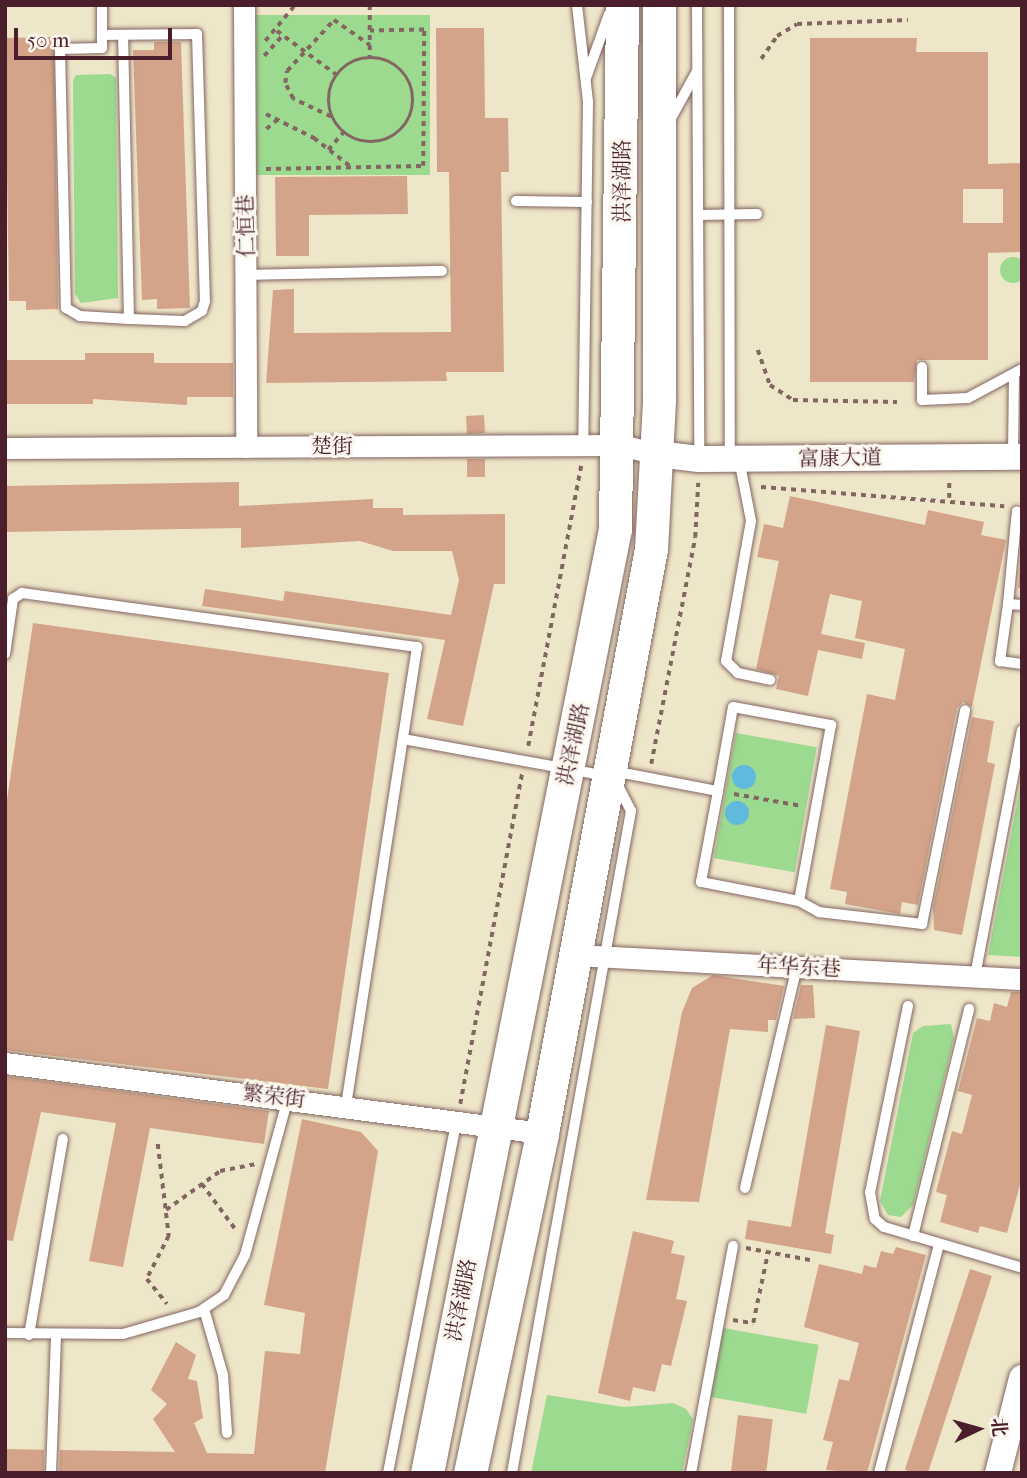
<!DOCTYPE html>
<html>
<head>
<meta charset="utf-8">
<style>
  body { margin:0 }
  #map { position:relative; width:1027px; height:1478px; overflow:hidden; background:#eee6c8; font-family:"IM FELL French Canon","Noto Serif SC",serif }
  div>[style] { position:absolute }
  [style*='--x'] { left:calc(var(--x)*1px); top:calc(var(--y)*1px); width:calc(var(--w)*1px); rotate:calc(var(--a)*1deg) }
  .green>* { inset:0; background:#9cda90; transform-origin:0 0 }
  .round { border-radius:50% }
  .water>* { inset:0; background:#60bade }
  .building>* { inset:0; background:#d3a489; transform-origin:0 0 }
  .path>* { height:3.5px; margin-top:-1.75px; transform-origin:0; background:repeating-linear-gradient(90deg,#836562 0 5px,transparent 0 10px) }
  .path>.ring { margin:-1.75px; padding:0; box-sizing:content-box; background:none; border:3.5px solid #836562; border-radius:50% }
  .roads { filter:drop-shadow(0 0 2px #836562) drop-shadow(0 0 2px #836562) }
  .service>* { height:10px; margin:-5px; padding:0 5px; transform-origin:5px; border-radius:5px; background:#fff }
  .minor>* { height:21px; margin:-10.5px; padding:0 10.5px; transform-origin:10.5px; border-radius:10.5px; background:#fff }
  .tertiary>* { height:26px; margin:-13px; padding:0 13px; transform-origin:13px; border-radius:13px; background:#fff }
  .primary>* { height:33px; margin:-16.5px; padding:0 16.5px; transform-origin:16.5px; border-radius:16.5px; background:#fff }
  span { translate:-50% -50%; white-space:nowrap; text-align:center; line-height:1.15; -webkit-text-stroke:6px #fbf7ec; paint-order:stroke }
  .street-label { font-size:21px; color:#4a1f2b }
  .frame { position:absolute; inset:0; border:7px solid #4a1f2b; pointer-events:none }
  .north { position:absolute; left:943px; top:1394px; width:70px; height:70px; -webkit-text-stroke:5px #fbf7ec; paint-order:stroke; rotate:85deg; font-size:19px; font-weight:700; line-height:28px; text-align:center; color:#4a1f2b }
  .north::after { content:''; display:block; margin:auto; width:24px; height:32px; background:#4a1f2b; clip-path:polygon(50% 0,100% 100%,50% 72%,0 100%) }
  .scale { position:absolute; left:14px; top:28px; width:158px; height:32px; box-sizing:border-box; border:4px solid #4a1f2b; border-top:0; padding-left:9px; font-size:21px; line-height:24px; white-space:nowrap; color:#4a1f2b; -webkit-text-stroke:5px #fbf7ec; paint-order:stroke }
</style>
</head>
<body>
<div id="map">
  <div class="green">
    <i style="left:250px;top:15px;width:180px;height:160px"></i>
    <i style="clip-path:polygon(110px 74px,116px 78px,118px 298px,81px 303px,75px 294px,73px 81px,76px 75px)"></i>
    <i class="round" style="left:1000px;top:257px;width:26px;height:26px"></i>
    <i style="left:736px;top:733px;width:82px;height:127px;rotate:10deg"></i>
    <i style="clip-path:polygon(1022px 778px,1022px 957px,988px 955px)"></i>
    <i style="clip-path:polygon(951px 1024px,954px 1038px,913px 1205px,901px 1217px,888px 1215px,880px 1201px,913px 1033px,923px 1026px)"></i>
    <i style="left:723px;top:1328px;width:97px;height:70px;rotate:10deg"></i>
    <i style="clip-path:polygon(547px 1395px,624px 1407px,673px 1403px,686px 1409px,693px 1419px,682px 1473px,531px 1473px)"></i>
  </div>
  <div class="water">
    <i class="round" style="left:732px;top:765px;width:24px;height:24px"></i>
    <i class="round" style="left:725px;top:801px;width:24px;height:24px"></i>
  </div>
  <div class="building">
    <i style="clip-path:polygon(436px 28px,484px 28px,485px 118px,508px 118px,509px 172px,501px 172px,504px 372px,446px 372px,447px 381px,266px 383px,273px 290px,294px 289px,294px 333px,451px 332px,449px 172px,437px 172px)"></i>
    <i style="clip-path:polygon(54px 37px,58px 309px,26px 310px,26px 301px,9px 301px,5px 38px)"></i>
    <i style="clip-path:polygon(evenodd,810px 38px,917px 38px,916px 52px,988px 52px,988px 164px,1022px 163px,1022px 252px,988px 253px,988px 360px,917px 360px,914px 382px,810px 382px,810px 38px,963px 189px,1003px 189px,1003px 223px,963px 223px,963px 189px)"></i>
    <i style="clip-path:polygon(154px 42px,181px 42px,190px 308px,157px 309px,157px 299px,142px 300px,133px 50px,154px 50px)"></i>
    <i style="clip-path:polygon(407px 176px,408px 214px,309px 215px,309px 256px,276px 256px,275px 177px)"></i>
    <i style="clip-path:polygon(85px 353px,154px 353px,154px 363px,233px 363px,233px 397px,187px 397px,187px 405px,93px 399px,93px 404px,7px 404px,7px 360px,85px 360px)"></i>
    <i style="left:484px;top:415px;width:18px;height:18px;rotate:87deg"></i>
    <i style="left:467px;top:459px;width:18px;height:18px"></i>
    <i style="clip-path:polygon(239px 482px,239px 506px,373px 499px,373px 508px,403px 508px,403px 515px,505px 514px,505px 584px,494px 584px,463px 726px,427px 719px,445px 640px,202px 606px,205px 589px,283px 601px,285px 591px,451px 615px,459px 580px,452px 551px,393px 551px,360px 541px,241px 548px,241px 528px,5px 532px,5px 486px)"></i>
    <i style="clip-path:polygon(790px 496px,925px 525px,928px 510px,984px 522px,981px 535px,1006px 540px,972px 707px,963px 702px,957px 708px,918px 905px,902px 902px,900px 914px,845px 904px,847px 892px,830px 889px,867px 694px,895px 700px,905px 649px,855px 638px,862px 601px,830px 594px,821px 634px,865px 643px,862px 659px,818px 650px,808px 696px,776px 689px,779px 676px,756px 669px,779px 561px,757px 557px,764px 524px,783px 528px)"></i>
    <i style="clip-path:polygon(1022px 544px,1022px 588px,1018px 588px)"></i>
    <i style="clip-path:polygon(33px 623px,389px 673px,328px 1089px,5px 1050px,5px 813px)"></i>
    <i style="clip-path:polygon(972px 717px,994px 721px,987px 762px,995px 764px,962px 935px,934px 930px,933px 908px)"></i>
    <i style="clip-path:polygon(713px 975px,784px 986px,776px 1020px,768px 1020px,768px 1032px,730px 1029px,699px 1202px,646px 1200px,682px 1012px,692px 988px)"></i>
    <i style="clip-path:polygon(801px 985px,813px 985px,815px 1018px,793px 1019px)"></i>
    <i style="clip-path:polygon(1011px 992px,1022px 992px,1022px 1177px,1007px 1233px,980px 1226px,978px 1233px,940px 1222px,947px 1195px,936px 1192px,952px 1131px,962px 1134px,972px 1095px,958px 1091px,977px 1018px,990px 1021px,994px 1003px,1007px 1007px)"></i>
    <i style="clip-path:polygon(826px 1025px,860px 1031px,825px 1233px,834px 1235px,831px 1254px,745px 1239px,748px 1220px,791px 1227px)"></i>
    <i style="clip-path:polygon(5px 1076px,269px 1111px,264px 1144px,150px 1128px,123px 1267px,89px 1261px,116px 1123px,41px 1112px,13px 1241px,5px 1240px)"></i>
    <i style="clip-path:polygon(302px 1119px,361px 1132px,378px 1151px,325px 1473px,59px 1473px,60px 1450px,175px 1452px,153px 1419px,167px 1404px,151px 1390px,176px 1342px,196px 1355px,188px 1379px,197px 1381px,203px 1418px,194px 1423px,207px 1453px,254px 1454px,265px 1351px,300px 1354px,305px 1313px,264px 1305px)"></i>
    <i style="clip-path:polygon(633px 1231px,674px 1241px,671px 1253px,685px 1256px,676px 1299px,687px 1301px,671px 1366px,662px 1364px,655px 1392px,633px 1387px,630px 1401px,598px 1393px)"></i>
    <i style="clip-path:polygon(896px 1247px,926px 1255px,867px 1473px,826px 1470px,833px 1442px,823px 1440px,839px 1379px,849px 1381px,859px 1343px,804px 1327px,819px 1264px,862px 1274px,864px 1265px,876px 1268px,881px 1251px,893px 1254px)"></i>
    <i style="left:970px;top:1269px;width:23px;height:211px;rotate:18deg"></i>
    <i style="left:738px;top:1415px;width:35px;height:58px;rotate:7deg"></i>
    <i style="left:5px;top:1449px;width:39px;height:24px;rotate:1deg"></i>
  </div>
  <div class="path">
    <i style="--x:370;--y:5;--w:53;--a:90"></i>
    <i style="--x:277;--y:31;--w:74;--a:36.3"></i>
    <i style="--x:265;--y:41;--w:47;--a:-50.2"></i>
    <i style="--x:264;--y:56;--w:28;--a:-48"></i>
    <i class="ring" style="left:329px;top:58px;width:80.5px;height:80.5px"></i>
    <i style="--x:761;--y:59;--w:28;--a:-55"></i>
    <i style="--x:777;--y:36;--w:23;--a:-31"></i>
    <i style="--x:797;--y:24;--w:111;--a:-2.1"></i>
    <i style="--x:266;--y:114;--w:54;--a:26.6"></i>
    <i style="--x:314;--y:138;--w:47;--a:38.1"></i>
    <i style="--x:331;--y:117;--w:42;--a:-154.7"></i>
    <i style="--x:293;--y:99;--w:18;--a:-117"></i>
    <i style="--x:285;--y:83;--w:12;--a:-81"></i>
    <i style="--x:287;--y:71;--w:69;--a:-47.3"></i>
    <i style="--x:334;--y:20;--w:44;--a:34.8"></i>
    <i style="--x:266;--y:129;--w:13;--a:-39"></i>
    <i style="--x:328;--y:150;--w:23;--a:-49"></i>
    <i style="--x:266;--y:169;--w:157;--a:-1.1"></i>
    <i style="--x:423;--y:166;--w:136;--a:-89.6"></i>
    <i style="--x:424;--y:30;--w:54;--a:178.9"></i>
    <i style="--x:758;--y:350;--w:37;--a:71"></i>
    <i style="--x:770;--y:385;--w:27;--a:33"></i>
    <i style="--x:793;--y:400;--w:104;--a:1.1"></i>
    <i style="--x:761;--y:487;--w:244;--a:4.5"></i>
    <i style="--x:949;--y:498;--w:19;--a:-90"></i>
    <i style="--x:528;--y:746;--w:286;--a:-79.3"></i>
    <i style="--x:651;--y:764;--w:231;--a:-79"></i>
    <i style="--x:695;--y:537;--w:54;--a:-86.8"></i>
    <i style="--x:734;--y:794;--w:69;--a:10"></i>
    <i style="--x:460;--y:1104;--w:336;--a:-79.4"></i>
    <i style="--x:158;--y:1144;--w:93;--a:83.2"></i>
    <i style="--x:169;--y:1236;--w:48;--a:117.1"></i>
    <i style="--x:147;--y:1279;--w:32;--a:51"></i>
    <i style="--x:202;--y:1184;--w:57;--a:53.5"></i>
    <i style="--x:166;--y:1210;--w:67;--a:-35.8"></i>
    <i style="--x:220;--y:1171;--w:37;--a:-11"></i>
    <i style="--x:746;--y:1248;--w:65;--a:10.6"></i>
    <i style="--x:733;--y:1320;--w:20;--a:9"></i>
    <i style="--x:753;--y:1323;--w:73;--a:-78.1"></i>
  </div>
  <div class="roads">
    <div class="service">
      <i style="--x:102;--y:5;--w:43;--a:90"></i>
      <i style="--x:102;--y:48;--w:42;--a:178.6"></i>
      <i style="--x:60;--y:49;--w:259;--a:88.7"></i>
      <i style="--x:66;--y:308;--w:16;--a:30"></i>
      <i style="--x:80;--y:316;--w:49;--a:3.5"></i>
      <i style="--x:129;--y:319;--w:284;--a:-91.2"></i>
      <i style="--x:577;--y:5;--w:98;--a:83.5"></i>
      <i style="--x:588;--y:102;--w:343;--a:90.8"></i>
      <i style="--x:697;--y:5;--w:454;--a:89.7"></i>
      <i style="--x:729;--y:5;--w:452;--a:89.9"></i>
      <i style="--x:102;--y:35;--w:95;--a:-0.6"></i>
      <i style="--x:197;--y:34;--w:267;--a:88.3"></i>
      <i style="--x:205;--y:301;--w:10;--a:107"></i>
      <i style="--x:202;--y:311;--w:20;--a:150"></i>
      <i style="--x:185;--y:321;--w:56;--a:-178"></i>
      <i style="--x:586;--y:78;--w:68;--a:-70.2"></i>
      <i style="--x:669;--y:122;--w:58;--a:-61.2"></i>
      <i style="--x:516;--y:201;--w:71;--a:0.8"></i>
      <i style="--x:698;--y:215;--w:59;--a:-1"></i>
      <i style="--x:247;--y:275;--w:195;--a:-1.2"></i>
      <i style="--x:922;--y:367;--w:33;--a:90"></i>
      <i style="--x:922;--y:400;--w:46;--a:-2.5"></i>
      <i style="--x:968;--y:398;--w:61;--a:-28.2"></i>
      <i style="--x:1013;--y:456;--w:82;--a:-89.3"></i>
      <i style="--x:739;--y:459;--w:63;--a:79"></i>
      <i style="--x:751;--y:521;--w:142;--a:100.1"></i>
      <i style="--x:726;--y:661;--w:17;--a:45"></i>
      <i style="--x:738;--y:673;--w:33;--a:12"></i>
      <i style="--x:1008;--y:604;--w:93;--a:-84.5"></i>
      <i style="--x:1022;--y:605;--w:14;--a:-176"></i>
      <i style="--x:1008;--y:604;--w:58;--a:98"></i>
      <i style="--x:1000;--y:661;--w:22;--a:8"></i>
      <i style="--x:5;--y:654;--w:56;--a:-81.7"></i>
      <i style="--x:13;--y:599;--w:11;--a:-34"></i>
      <i style="--x:22;--y:593;--w:399;--a:7.8"></i>
      <i style="--x:417;--y:647;--w:463;--a:98.8"></i>
      <i style="--x:403;--y:739;--w:207;--a:10.3"></i>
      <i style="--x:613;--y:771;--w:107;--a:10.8"></i>
      <i style="--x:718;--y:791;--w:85;--a:-79.9"></i>
      <i style="--x:733;--y:707;--w:100;--a:10.4"></i>
      <i style="--x:831;--y:725;--w:179;--a:100.3"></i>
      <i style="--x:799;--y:901;--w:100;--a:-169"></i>
      <i style="--x:701;--y:882;--w:93;--a:-79.4"></i>
      <i style="--x:799;--y:901;--w:23;--a:29"></i>
      <i style="--x:819;--y:912;--w:104;--a:6.6"></i>
      <i style="--x:922;--y:924;--w:218;--a:-78.6"></i>
      <i style="--x:975;--y:976;--w:250;--a:-79.2"></i>
      <i style="--x:908;--y:1006;--w:190;--a:101.5"></i>
      <i style="--x:870;--y:1192;--w:27;--a:80"></i>
      <i style="--x:875;--y:1219;--w:12;--a:42"></i>
      <i style="--x:884;--y:1227;--w:144;--a:16.5"></i>
      <i style="--x:745;--y:1188;--w:228;--a:-76.8"></i>
      <i style="--x:913;--y:1236;--w:234;--a:-76.1"></i>
      <i style="--x:204;--y:1309;--w:69;--a:73.9"></i>
      <i style="--x:223;--y:1375;--w:58;--a:86.1"></i>
      <i style="--x:5;--y:1333;--w:118;--a:0.5"></i>
      <i style="--x:123;--y:1334;--w:79;--a:-16.1"></i>
      <i style="--x:199;--y:1312;--w:30;--a:-34"></i>
      <i style="--x:224;--y:1295;--w:45;--a:-62.3"></i>
      <i style="--x:245;--y:1255;--w:163;--a:-74.7"></i>
      <i style="--x:29;--y:1335;--w:199;--a:-80.2"></i>
      <i style="--x:51;--y:1473;--w:139;--a:-87.9"></i>
      <i style="--x:388;--y:1473;--w:361;--a:-79"></i>
      <i style="--x:512;--y:1473;--w:673;--a:-79.81"></i>
      <i style="--x:631;--y:811;--w:33;--a:-117"></i>
      <i style="--x:691;--y:1473;--w:231;--a:-79.5"></i>
      <i style="--x:879;--y:1473;--w:237;--a:-75.3"></i>
    </div>
    <div class="minor">
      <i style="--x:244;--y:5;--w:442;--a:89.7"></i>
      <i style="--x:5;--y:448;--w:616;--a:-0.28"></i>
      <i style="--x:621;--y:445;--w:38;--a:14"></i>
      <i style="--x:577;--y:955;--w:446;--a:3.1"></i>
      <i style="--x:5;--y:1063;--w:542;--a:7.43"></i>
    </div>
    <div class="tertiary">
      <i style="--x:658;--y:454;--w:41;--a:7"></i>
      <i style="--x:699;--y:459;--w:323;--a:-0.4"></i>
      <i style="--x:998;--y:1473;--w:98;--a:-75.8"></i>
    </div>
    <div class="primary">
      <i style="--x:427;--y:1473;--w:963;--a:-78.74"></i>
      <i style="--x:615;--y:529;--w:524;--a:-89.23"></i>
      <i style="--x:470;--y:1473;--w:348;--a:-78"></i>
      <i style="--x:542;--y:1133;--w:594;--a:-79.43"></i>
      <i style="--x:651;--y:549;--w:150;--a:-86.9"></i>
      <i style="--x:659;--y:399;--w:394;--a:-90"></i>
    </div>
  </div>
  <div class="street-label">
    <span style="left:622px;top:181px;rotate:-90deg">洪泽湖路</span>
    <span style="left:246px;top:226px;rotate:-91deg">仁恒巷</span>
    <span style="left:332px;top:446px">楚街</span>
    <span style="left:840px;top:458px;rotate:-1deg">富康大道</span>
    <span style="left:573px;top:744px;rotate:-78deg">洪泽湖路</span>
    <span style="left:799px;top:967px;rotate:3deg">年华东巷</span>
    <span style="left:274px;top:1096px;rotate:7deg">繁荣街</span>
    <span style="left:461px;top:1300px;rotate:-79deg">洪泽湖路</span>
  </div>
  <div class="frame"></div>
  <div class="north">北</div>
  <div class="scale">50 m</div>
</div>
</body>
</html>
